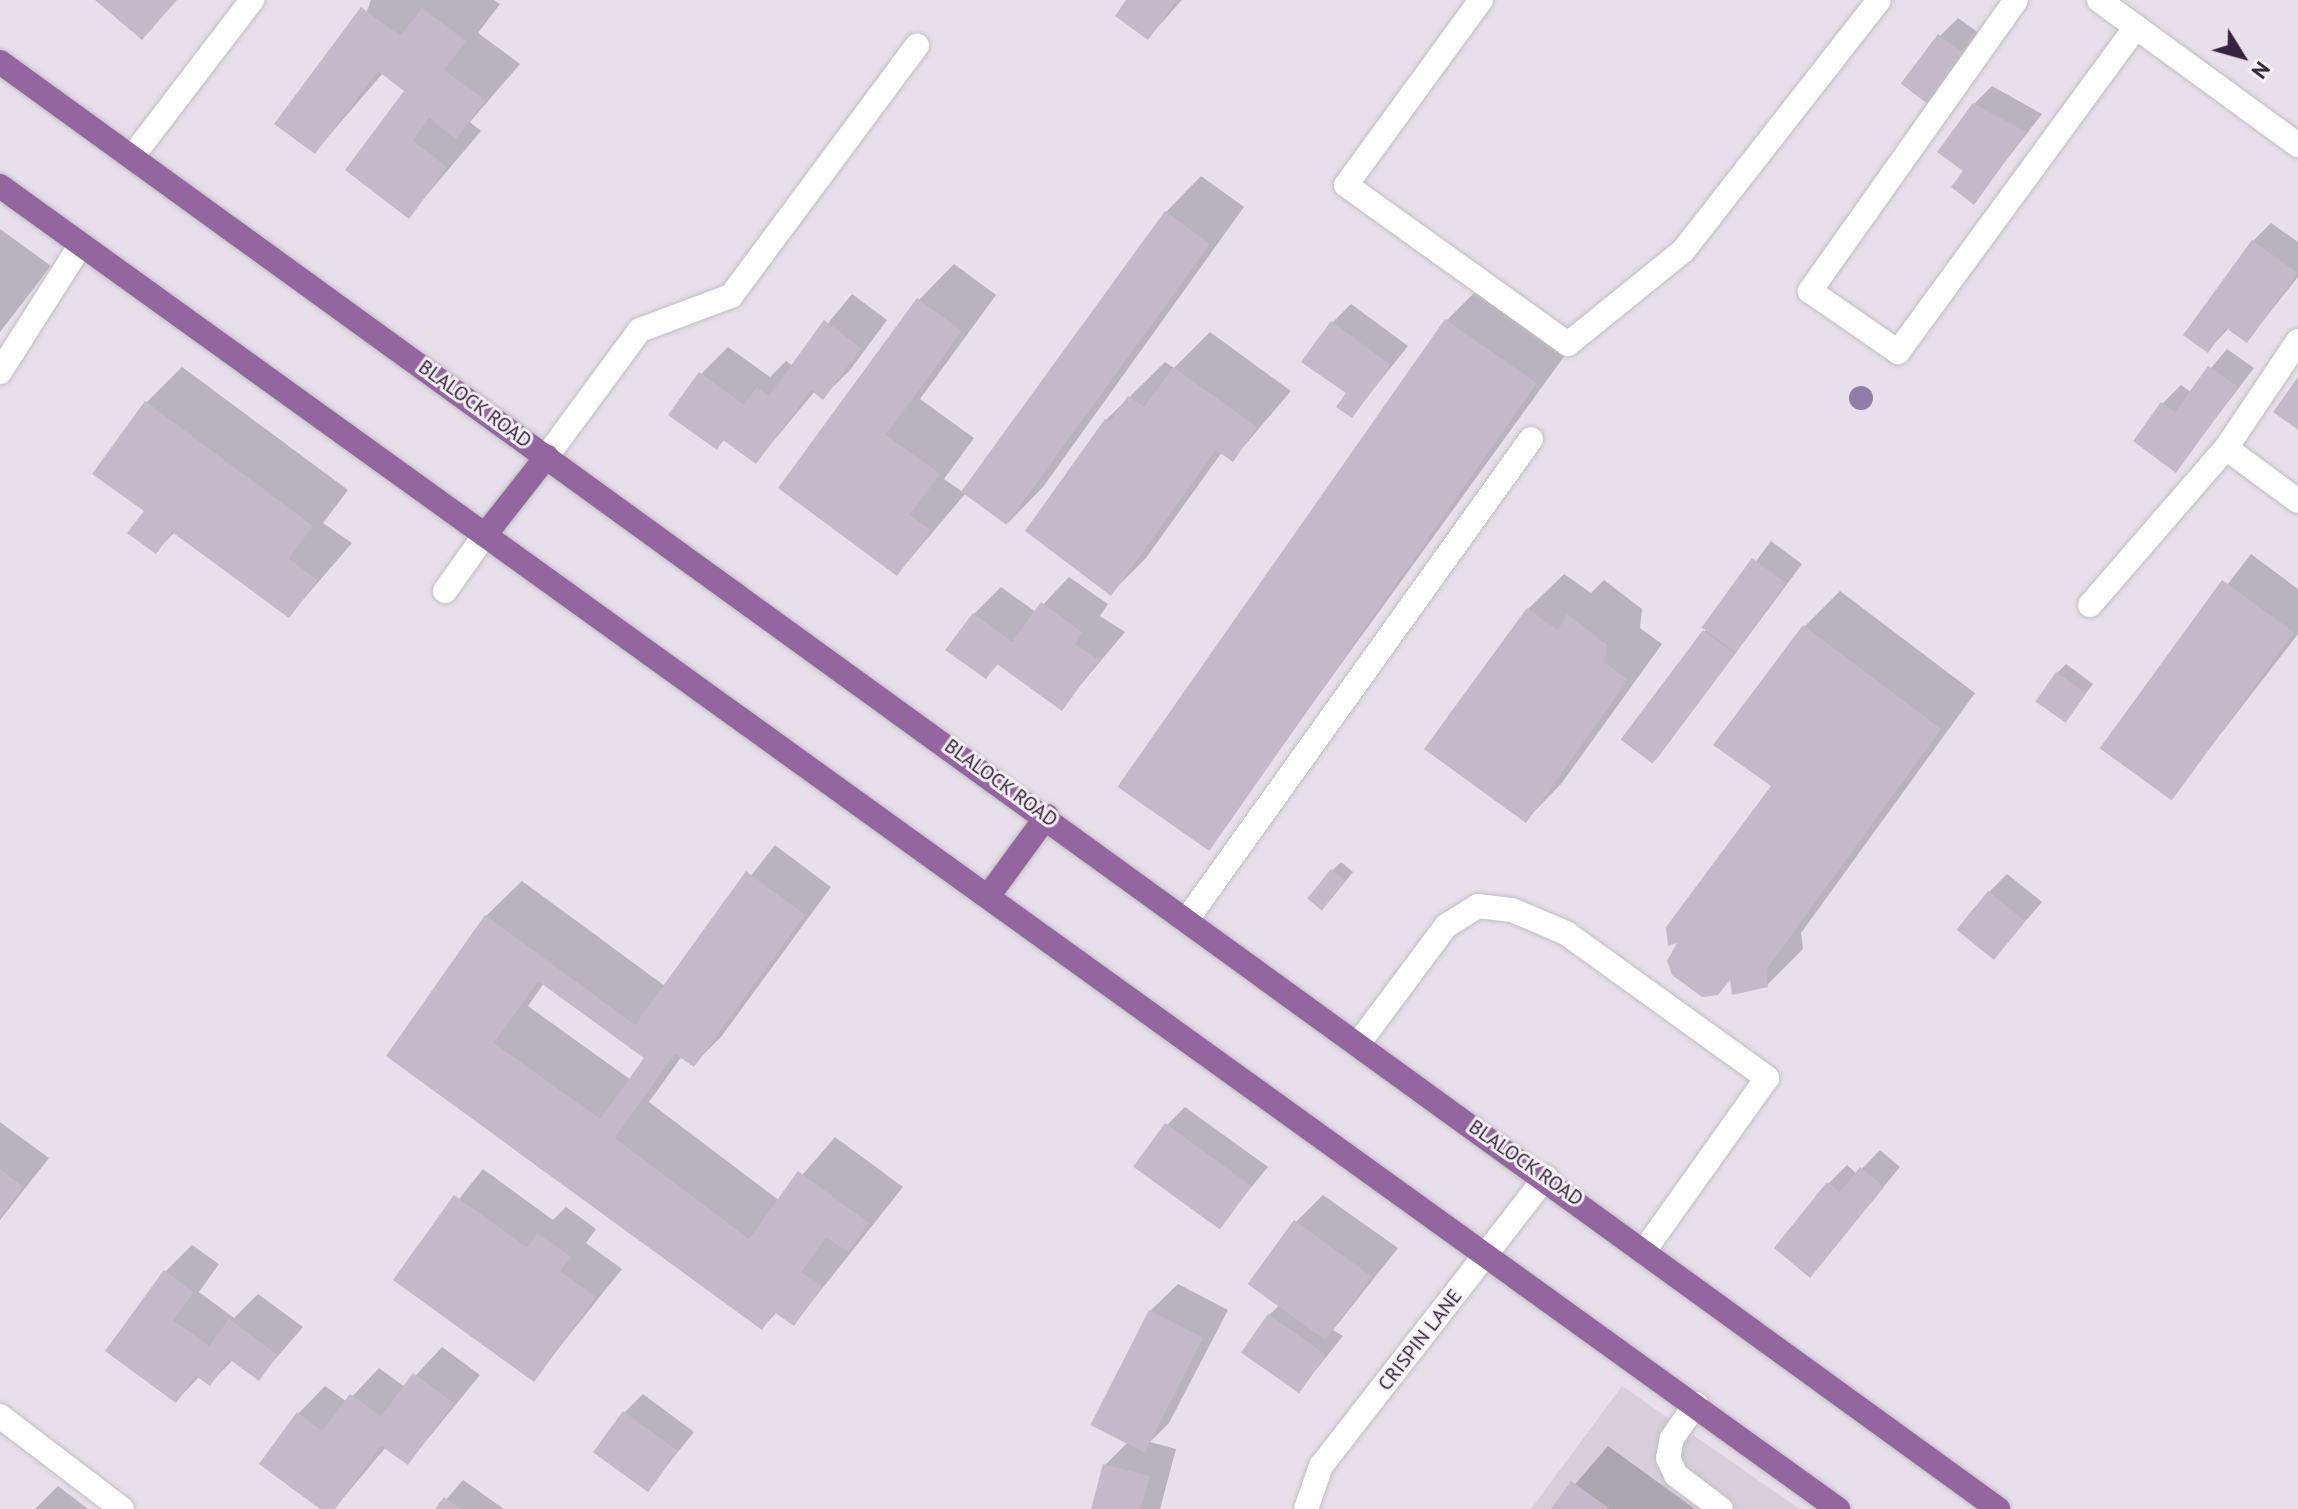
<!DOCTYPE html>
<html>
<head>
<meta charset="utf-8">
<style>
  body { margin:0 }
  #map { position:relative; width:2298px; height:1509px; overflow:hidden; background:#e7e0eb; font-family:"PT Sans",sans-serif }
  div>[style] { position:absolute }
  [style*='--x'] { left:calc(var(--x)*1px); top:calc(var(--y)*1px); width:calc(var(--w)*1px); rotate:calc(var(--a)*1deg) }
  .built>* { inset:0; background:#d6cfda }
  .shadow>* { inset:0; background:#0003 }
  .building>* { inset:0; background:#c3b9c8; transform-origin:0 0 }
  .roads { filter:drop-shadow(0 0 2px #c2bdc4) drop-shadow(0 0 2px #c2bdc4) }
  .minor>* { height:24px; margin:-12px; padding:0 12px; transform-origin:12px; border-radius:12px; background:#fff }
  .major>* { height:24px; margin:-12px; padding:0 12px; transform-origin:12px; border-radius:12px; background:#94669f }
  .trees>* { width:24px; height:24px; margin:-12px; border-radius:50%; background:#917ea7 }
  span { translate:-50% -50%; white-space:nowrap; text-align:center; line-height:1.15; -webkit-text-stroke:6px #f5f1f7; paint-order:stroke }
  .street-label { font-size:20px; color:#35223b }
  .north { position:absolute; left:2202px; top:16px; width:80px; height:80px; -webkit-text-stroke:6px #f5f1f7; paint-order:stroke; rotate:127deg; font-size:22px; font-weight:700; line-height:32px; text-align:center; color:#35223b }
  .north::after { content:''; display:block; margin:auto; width:28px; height:36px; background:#35223b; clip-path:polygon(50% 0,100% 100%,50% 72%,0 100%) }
</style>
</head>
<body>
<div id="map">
  <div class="built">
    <i style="clip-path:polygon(1622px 1386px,1800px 1509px,1531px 1509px)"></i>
  </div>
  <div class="shadow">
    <i style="clip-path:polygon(371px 0,494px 0,500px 4px,478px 33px,520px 64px,470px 122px,481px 131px,409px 216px,407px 91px,383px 73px,315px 152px)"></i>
    <i style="clip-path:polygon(1128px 0,1182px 0,1148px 38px)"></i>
    <i style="clip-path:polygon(1958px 18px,1986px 38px,1951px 87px,1940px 36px)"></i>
    <i style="clip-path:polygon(1992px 86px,2042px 114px,1974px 202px,1966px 170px,1974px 104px)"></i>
    <i style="clip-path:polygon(1201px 176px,1244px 207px,1043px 487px,1008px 523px,966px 493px,897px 574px,780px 488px,919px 300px,954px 264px,996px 295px,920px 399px,974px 438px,944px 479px,964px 493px,1166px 212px)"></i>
    <i style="clip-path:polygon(2271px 223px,2298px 242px,2298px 277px,2247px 341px,2229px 328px,2208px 350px,2253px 241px)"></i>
    <i style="clip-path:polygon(0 229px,51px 266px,0 332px)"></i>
    <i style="clip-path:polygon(1482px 285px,1571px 347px,1236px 809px,1200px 844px,1447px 320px)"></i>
    <i style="clip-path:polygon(852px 294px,887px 320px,850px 370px,823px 397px,815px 391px,756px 462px,725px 439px,716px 448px,701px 374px,728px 347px,770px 377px,786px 361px,793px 366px)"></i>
    <i style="clip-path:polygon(1351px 304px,1408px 346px,1352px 416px,1333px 322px)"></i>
    <i style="clip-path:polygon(1210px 332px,1291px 391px,1233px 459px,1222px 452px,1146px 558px,1111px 593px,1106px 420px,1165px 362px,1174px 368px)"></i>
    <i style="clip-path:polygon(2227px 349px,2254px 368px,2176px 470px,2163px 403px,2181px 385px,2191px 392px)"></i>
    <i style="clip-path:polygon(182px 367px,348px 490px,323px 523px,352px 543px,289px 616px,175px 532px,156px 551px,146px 511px,146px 403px)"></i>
    <i style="clip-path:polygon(1771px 541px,1802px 564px,1655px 761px,1705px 631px)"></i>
    <i style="clip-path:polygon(2251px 554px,2298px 589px,2298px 634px,2171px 798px,2102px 747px)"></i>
    <i style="clip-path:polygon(1564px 574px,1591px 593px,1604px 580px,1642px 609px,1640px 628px,1662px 644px,1561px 784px,1526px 820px,1528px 609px)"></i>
    <i style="clip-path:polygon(1069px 577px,1108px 604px,1100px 616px,1125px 632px,1061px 708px,999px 663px,986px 677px,974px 614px,1001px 587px,1036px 612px)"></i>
    <i style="clip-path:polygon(1840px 591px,1975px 693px,1801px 933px,1803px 949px,1767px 985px,1732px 978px,1717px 993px,1774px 786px,1804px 627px)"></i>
    <i style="clip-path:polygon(2066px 664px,2093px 684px,2065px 721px,2057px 673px)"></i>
    <i style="clip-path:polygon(evenodd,775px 845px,831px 887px,721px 1037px,693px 1065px,682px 1056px,649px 1102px,780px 1201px,835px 1137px,903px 1187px,794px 1324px,777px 1312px,762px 1328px,388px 1055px,486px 916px,522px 881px,665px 986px,775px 845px,544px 983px,647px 1058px,631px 1080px,528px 1006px,544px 983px)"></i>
    <i style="clip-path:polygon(1341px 862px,1353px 872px,1331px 899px,1333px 870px)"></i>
    <i style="clip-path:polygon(2007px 874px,2042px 902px,1994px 957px,1989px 892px)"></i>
    <i style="clip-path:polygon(1185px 1107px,1268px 1167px,1219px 1226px,1167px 1125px)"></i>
    <i style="clip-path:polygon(0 1122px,49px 1158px,0 1220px)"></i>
    <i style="clip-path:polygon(1880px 1150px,1900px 1167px,1810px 1275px,1829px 1183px,1847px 1165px,1857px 1174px)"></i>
    <i style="clip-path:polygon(483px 1169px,553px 1220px,566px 1207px,596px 1229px,586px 1243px,622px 1269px,534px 1379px,395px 1279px)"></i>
    <i style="clip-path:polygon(1323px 1195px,1398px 1248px,1333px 1330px,1343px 1336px,1299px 1391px,1269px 1315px,1280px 1305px,1296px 1222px)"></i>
    <i style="clip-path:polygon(192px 1245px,219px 1264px,199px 1292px,234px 1318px,258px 1294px,303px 1327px,259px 1378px,234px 1359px,210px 1383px,200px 1376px,176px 1401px,165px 1272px)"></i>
    <i style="clip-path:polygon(1178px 1284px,1228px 1310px,1169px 1423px,1150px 1442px,1176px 1449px,1160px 1509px,1093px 1509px,1105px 1465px,1127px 1443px,1150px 1311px)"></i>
    <i style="clip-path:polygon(442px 1347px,480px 1375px,408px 1463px,386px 1447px,334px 1509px,323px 1509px,298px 1414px,325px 1386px,347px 1402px,379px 1368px,405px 1387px)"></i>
    <i style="clip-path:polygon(643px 1394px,694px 1432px,647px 1490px,625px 1412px)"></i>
    <i style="clip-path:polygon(1608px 1446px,1695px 1509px,1554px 1509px)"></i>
    <i style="clip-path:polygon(463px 1480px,504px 1509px,438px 1509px)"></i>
    <i style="clip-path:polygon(58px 1486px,88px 1509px,35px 1509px)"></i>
  </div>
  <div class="building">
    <i style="clip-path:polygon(95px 0,177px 0,142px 40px)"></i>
    <i style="clip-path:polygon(1126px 0,1177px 0,1148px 40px,1115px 16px)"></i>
    <i style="clip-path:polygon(361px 7px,400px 36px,422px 8px,466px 41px,444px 70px,486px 100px,456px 139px,429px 118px,413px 141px,447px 167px,409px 219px,345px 170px,404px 91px,378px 71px,315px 154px,274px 124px)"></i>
    <i style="left:1938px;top:34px;width:39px;height:62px;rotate:37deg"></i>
    <i style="clip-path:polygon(1973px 103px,2026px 132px,1974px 205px,1951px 187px,1963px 171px,1937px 152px)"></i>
    <i style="left:1165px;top:211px;width:56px;height:347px;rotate:36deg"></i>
    <i style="clip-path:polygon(2252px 240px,2298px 273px,2247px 343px,2226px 328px,2208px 353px,2183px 335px)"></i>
    <i style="clip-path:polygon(917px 298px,962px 331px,886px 435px,940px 474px,910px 515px,931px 530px,897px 576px,778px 488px)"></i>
    <i style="left:1445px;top:319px;width:112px;height:571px;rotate:35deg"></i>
    <i style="clip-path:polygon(824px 320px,861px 348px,823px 400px,811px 390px,756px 464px,723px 440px,717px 450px,668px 415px,699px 372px,744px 405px,757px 387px,769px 396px)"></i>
    <i style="clip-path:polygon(1331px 321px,1391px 365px,1352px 418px,1336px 407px,1346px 393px,1301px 362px)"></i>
    <i style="clip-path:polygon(2208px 366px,2238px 387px,2176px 473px,2133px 441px,2161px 402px,2175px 412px)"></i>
    <i style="clip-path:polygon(1173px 367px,1257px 427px,1233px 462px,1216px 450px,1111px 596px,1025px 531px,1105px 419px,1110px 422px,1128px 396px,1144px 407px)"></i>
    <i style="clip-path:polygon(2298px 377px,2298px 430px,2273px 412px)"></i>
    <i style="clip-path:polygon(145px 401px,313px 526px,289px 559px,318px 580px,289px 618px,172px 532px,156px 554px,127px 533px,144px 511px,92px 474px)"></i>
    <i style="left:1752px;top:558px;width:42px;height:86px;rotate:36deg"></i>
    <i style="left:2222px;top:580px;width:89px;height:208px;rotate:36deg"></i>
    <i style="clip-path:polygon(1041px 602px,1082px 632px,1075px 644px,1099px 660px,1062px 711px,997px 664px,986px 679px,945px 650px,973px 613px,1012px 642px)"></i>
    <i style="clip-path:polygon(1527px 608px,1558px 630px,1567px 614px,1607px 645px,1605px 663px,1628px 680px,1526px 823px,1424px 749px)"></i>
    <i style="clip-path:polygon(1803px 625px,1941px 729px,1766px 970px,1768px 987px,1732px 995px,1730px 980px,1718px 995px,1702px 997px,1672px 975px,1667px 961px,1677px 943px,1668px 946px,1666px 927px,1771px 786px,1713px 745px)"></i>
    <i style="left:1703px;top:630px;width:40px;height:137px;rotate:37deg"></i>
    <i style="left:2056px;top:672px;width:37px;height:36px;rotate:35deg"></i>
    <i style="left:1331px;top:869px;width:19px;height:38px;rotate:39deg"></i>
    <i style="clip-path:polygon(evenodd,746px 871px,805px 915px,694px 1067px,675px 1054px,615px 1138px,749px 1239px,798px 1171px,869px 1223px,848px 1252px,826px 1237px,801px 1272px,823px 1286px,794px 1326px,774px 1312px,762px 1330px,386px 1056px,485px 915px,635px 1025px,746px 871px,538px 981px,644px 1058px,600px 1119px,494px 1043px,538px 981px)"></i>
    <i style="left:1988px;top:891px;width:48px;height:50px;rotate:39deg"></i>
    <i style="left:1165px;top:1123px;width:107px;height:54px;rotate:36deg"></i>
    <i style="clip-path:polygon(1860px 1167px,1884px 1187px,1810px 1278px,1774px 1248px,1827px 1182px,1840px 1192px)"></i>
    <i style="clip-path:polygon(0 1169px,23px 1187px,0 1218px)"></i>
    <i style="clip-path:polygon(454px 1195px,527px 1247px,537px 1233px,571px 1257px,560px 1271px,596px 1297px,534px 1382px,393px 1280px)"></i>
    <i style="left:1294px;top:1220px;width:96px;height:79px;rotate:36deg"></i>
    <i style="clip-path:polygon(164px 1270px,194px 1292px,173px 1320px,209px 1346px,229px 1319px,278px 1355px,259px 1381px,229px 1359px,210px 1386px,196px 1376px,176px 1403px,105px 1351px)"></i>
    <i style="left:1149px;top:1310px;width:61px;height:129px;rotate:27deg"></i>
    <i style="left:1268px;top:1314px;width:71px;height:47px;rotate:35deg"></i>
    <i style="clip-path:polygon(413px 1373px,454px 1403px,408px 1465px,381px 1446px,335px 1509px,320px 1509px,259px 1464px,297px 1412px,322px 1431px,350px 1394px,381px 1416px)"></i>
    <i style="left:623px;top:1411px;width:68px;height:51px;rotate:36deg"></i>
    <i style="clip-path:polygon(1103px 1464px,1150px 1476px,1141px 1509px,1091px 1509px)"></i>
    <i style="clip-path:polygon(1571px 1481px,1610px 1509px,1551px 1509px)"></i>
    <i style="clip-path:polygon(444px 1497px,461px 1509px,435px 1509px)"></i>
  </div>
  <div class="roads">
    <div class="minor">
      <i style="--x:1481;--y:0;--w:229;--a:126.1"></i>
      <i style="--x:1346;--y:185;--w:273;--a:35.6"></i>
      <i style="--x:1568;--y:344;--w:148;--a:-39"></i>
      <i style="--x:1683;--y:251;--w:318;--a:-52"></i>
      <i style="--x:2016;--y:0;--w:357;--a:125.3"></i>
      <i style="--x:1810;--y:291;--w:107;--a:34.7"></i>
      <i style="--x:1898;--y:352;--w:403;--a:-53.8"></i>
      <i style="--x:2099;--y:0;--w:246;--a:36.1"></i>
      <i style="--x:132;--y:157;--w:198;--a:-52.6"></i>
      <i style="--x:2298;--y:341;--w:129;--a:123.9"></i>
      <i style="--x:2226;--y:448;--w:89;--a:36.4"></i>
      <i style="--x:0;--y:372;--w:149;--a:-57.6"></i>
      <i style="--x:547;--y:456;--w:157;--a:-53.6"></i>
      <i style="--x:640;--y:330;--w:97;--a:-20.5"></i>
      <i style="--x:731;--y:296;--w:312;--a:-53.4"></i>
      <i style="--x:445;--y:591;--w:69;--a:-54.5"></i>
      <i style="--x:2090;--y:605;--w:208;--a:-49.1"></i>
      <i style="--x:1188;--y:918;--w:589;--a:-54.39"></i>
      <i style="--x:1358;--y:1044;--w:147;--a:-53.3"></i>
      <i style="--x:1446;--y:926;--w:38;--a:-32"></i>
      <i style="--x:1478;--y:906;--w:34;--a:7"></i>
      <i style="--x:1512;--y:910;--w:59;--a:23.1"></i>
      <i style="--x:1566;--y:933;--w:248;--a:35.8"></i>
      <i style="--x:1767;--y:1078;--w:209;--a:125.4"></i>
      <i style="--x:1696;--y:1404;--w:42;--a:125.2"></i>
      <i style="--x:1672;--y:1438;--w:20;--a:101"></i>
      <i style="--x:1668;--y:1458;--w:19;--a:65"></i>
      <i style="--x:1676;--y:1475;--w:56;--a:37.1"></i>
      <i style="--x:0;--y:1416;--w:153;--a:37.3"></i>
      <i style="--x:1306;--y:1509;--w:46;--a:-70.8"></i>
      <i style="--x:1321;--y:1466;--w:366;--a:-52.1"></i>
    </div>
    <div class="major">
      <i style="--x:0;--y:62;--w:2467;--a:35.91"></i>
      <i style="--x:0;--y:186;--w:2265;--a:35.75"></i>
      <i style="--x:485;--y:535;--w:100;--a:-51.9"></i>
      <i style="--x:989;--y:895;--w:98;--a:-53.7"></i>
    </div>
  </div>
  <div class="trees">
    <i style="left:1861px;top:398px"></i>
  </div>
  <div class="street-label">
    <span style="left:475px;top:404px;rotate:36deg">BLALOCK ROAD</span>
    <span style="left:1001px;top:783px;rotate:36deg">BLALOCK ROAD</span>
    <span style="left:1526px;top:1163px;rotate:35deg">BLALOCK ROAD</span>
    <span style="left:1420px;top:1340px;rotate:-52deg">CRISPIN LANE</span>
  </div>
  <div class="north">N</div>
</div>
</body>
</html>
